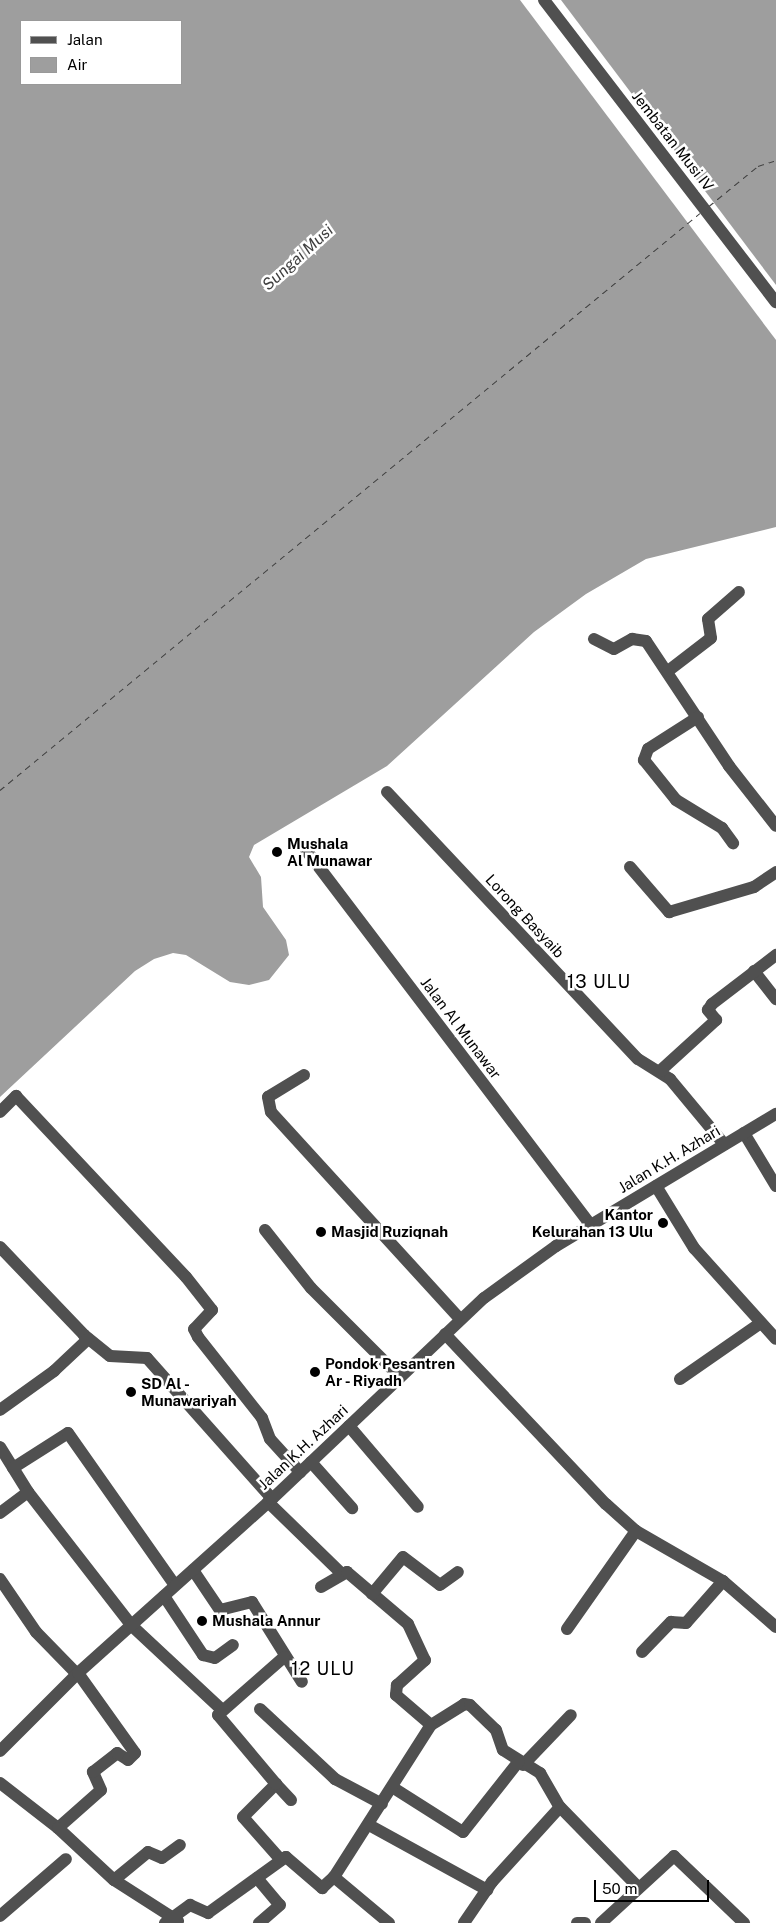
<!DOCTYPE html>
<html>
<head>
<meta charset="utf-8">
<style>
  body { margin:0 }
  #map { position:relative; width:776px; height:1923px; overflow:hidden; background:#fff; font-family:"Public Sans",sans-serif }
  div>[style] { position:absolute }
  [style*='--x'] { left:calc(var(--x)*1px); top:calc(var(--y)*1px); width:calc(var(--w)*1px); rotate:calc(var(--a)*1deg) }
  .water>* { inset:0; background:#9e9e9e }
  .pier>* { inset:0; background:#fff }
  .ferry>* { height:1px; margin-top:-0.5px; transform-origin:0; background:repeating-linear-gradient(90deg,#3f3f3f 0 6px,transparent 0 11px) }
  .minor>* { height:12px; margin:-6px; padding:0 6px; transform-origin:6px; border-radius:6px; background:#505050 }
  .dots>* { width:14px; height:14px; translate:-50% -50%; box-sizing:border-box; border:2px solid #fff; border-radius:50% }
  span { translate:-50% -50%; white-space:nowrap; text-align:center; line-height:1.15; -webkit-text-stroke:5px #fff; paint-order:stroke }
  .street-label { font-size:15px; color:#000 }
  .poi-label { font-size:15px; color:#000; font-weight:700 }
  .left { translate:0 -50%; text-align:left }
  .right { translate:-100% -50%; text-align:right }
  .water-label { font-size:16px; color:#3f3f3f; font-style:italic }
  .quarter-label { font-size:18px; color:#000; letter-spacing:1px }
  .legend { position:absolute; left:20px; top:20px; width:162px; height:65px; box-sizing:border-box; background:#fff; border:1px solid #999; margin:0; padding:6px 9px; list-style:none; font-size:15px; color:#000 }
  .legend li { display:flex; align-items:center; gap:10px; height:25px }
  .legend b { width:25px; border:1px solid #999 }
  .scale { position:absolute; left:594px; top:1880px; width:115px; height:22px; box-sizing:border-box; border:2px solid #000; border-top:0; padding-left:6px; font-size:15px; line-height:18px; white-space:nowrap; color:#000; -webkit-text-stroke:4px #fff; paint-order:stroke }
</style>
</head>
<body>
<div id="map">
  <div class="water">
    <i style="clip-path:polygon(evenodd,0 0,776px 0,776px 527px,646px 559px,586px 594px,534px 632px,387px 766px,254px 845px,249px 857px,261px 877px,263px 907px,286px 940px,289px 955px,269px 980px,249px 985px,230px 982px,186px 955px,173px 953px,154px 959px,135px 971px,0 1097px,0 0,21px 21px,181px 21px,181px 84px,21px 84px,21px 21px)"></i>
  </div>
  <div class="pier">
    <i style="clip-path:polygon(520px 0,561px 0,776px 285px,776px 340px)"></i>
  </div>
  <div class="ferry">
    <i style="--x:709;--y:206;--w:63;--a:-39.2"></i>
    <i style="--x:758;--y:166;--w:19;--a:-18"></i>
    <i style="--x:0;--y:790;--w:907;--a:-39.5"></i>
  </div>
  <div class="minor">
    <i style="--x:544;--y:0;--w:381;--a:52.5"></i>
    <i style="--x:594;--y:639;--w:22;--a:27"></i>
    <i style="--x:614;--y:649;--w:21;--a:-29"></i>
    <i style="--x:632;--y:639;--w:14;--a:8"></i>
    <i style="--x:646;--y:641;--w:150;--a:56.4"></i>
    <i style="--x:729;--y:766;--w:76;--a:51.9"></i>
    <i style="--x:668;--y:671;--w:54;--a:-37.5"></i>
    <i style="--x:711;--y:638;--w:19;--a:-99"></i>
    <i style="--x:708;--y:619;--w:41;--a:-41.1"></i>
    <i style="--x:698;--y:717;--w:59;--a:147.4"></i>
    <i style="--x:648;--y:749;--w:12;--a:110"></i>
    <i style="--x:644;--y:760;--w:51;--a:51.3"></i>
    <i style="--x:676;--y:800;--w:54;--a:31.3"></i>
    <i style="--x:722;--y:828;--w:19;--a:54"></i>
    <i style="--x:387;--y:792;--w:366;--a:46.8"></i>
    <i style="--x:638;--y:1059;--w:38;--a:32"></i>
    <i style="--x:670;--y:1079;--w:85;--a:50.3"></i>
    <i style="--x:306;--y:850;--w:471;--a:52.8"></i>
    <i style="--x:630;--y:867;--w:60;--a:49.1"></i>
    <i style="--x:669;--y:912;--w:89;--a:-16.4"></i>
    <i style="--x:754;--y:887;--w:27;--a:-34"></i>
    <i style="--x:754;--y:971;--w:36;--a:52"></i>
    <i style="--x:660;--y:1071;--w:76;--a:-42.3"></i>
    <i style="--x:716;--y:1020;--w:13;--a:-129"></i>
    <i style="--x:708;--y:1010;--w:7;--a:-56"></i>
    <i style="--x:712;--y:1004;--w:81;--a:-37.4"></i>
    <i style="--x:304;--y:1075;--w:42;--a:148.6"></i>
    <i style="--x:268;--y:1097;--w:15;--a:79"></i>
    <i style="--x:271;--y:1112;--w:280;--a:47.6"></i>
    <i style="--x:0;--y:1112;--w:23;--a:-45"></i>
    <i style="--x:16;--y:1096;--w:248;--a:46.8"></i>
    <i style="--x:186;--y:1277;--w:42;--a:51.8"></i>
    <i style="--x:212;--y:1310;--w:26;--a:133"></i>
    <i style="--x:194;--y:1329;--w:9;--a:63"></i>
    <i style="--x:198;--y:1337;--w:103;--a:51.7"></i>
    <i style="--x:262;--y:1418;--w:22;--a:69"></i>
    <i style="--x:270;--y:1439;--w:45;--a:47.7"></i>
    <i style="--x:744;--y:1133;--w:62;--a:58.9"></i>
    <i style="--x:656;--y:1186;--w:73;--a:58.5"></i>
    <i style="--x:694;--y:1248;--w:122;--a:48"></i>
    <i style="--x:265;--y:1230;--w:74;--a:51.6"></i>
    <i style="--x:311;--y:1288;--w:126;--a:45"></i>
    <i style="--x:0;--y:1247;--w:122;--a:46.3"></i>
    <i style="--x:84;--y:1335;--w:33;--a:39"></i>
    <i style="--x:110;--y:1356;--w:37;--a:3"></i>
    <i style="--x:147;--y:1358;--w:188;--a:48.4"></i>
    <i style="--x:445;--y:1334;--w:234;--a:46.6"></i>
    <i style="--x:606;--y:1504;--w:40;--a:42"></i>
    <i style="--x:636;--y:1531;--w:100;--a:29.9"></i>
    <i style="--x:723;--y:1581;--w:70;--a:41"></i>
    <i style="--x:680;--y:1379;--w:96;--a:-34.8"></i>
    <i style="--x:0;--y:1410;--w:67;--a:-35.8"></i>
    <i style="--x:54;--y:1371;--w:47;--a:-43.3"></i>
    <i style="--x:349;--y:1426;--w:106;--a:49.6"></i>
    <i style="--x:0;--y:1447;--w:53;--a:58.1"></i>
    <i style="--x:28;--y:1492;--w:168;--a:52.2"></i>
    <i style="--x:131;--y:1625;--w:125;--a:43"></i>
    <i style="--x:311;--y:1462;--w:62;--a:48.3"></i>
    <i style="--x:13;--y:1468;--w:65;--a:-32.5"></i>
    <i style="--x:68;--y:1433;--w:186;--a:54.9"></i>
    <i style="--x:268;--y:1502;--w:100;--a:44.2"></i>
    <i style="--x:0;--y:1513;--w:35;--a:-37"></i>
    <i style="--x:193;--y:1570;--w:48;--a:56"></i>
    <i style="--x:220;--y:1610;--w:33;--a:-14"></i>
    <i style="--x:252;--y:1602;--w:94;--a:58"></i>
    <i style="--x:0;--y:1579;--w:64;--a:55.8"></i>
    <i style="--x:36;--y:1632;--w:59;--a:45.7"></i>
    <i style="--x:321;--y:1587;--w:30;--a:-30"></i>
    <i style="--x:347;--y:1572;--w:80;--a:40.4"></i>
    <i style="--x:408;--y:1624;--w:40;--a:65"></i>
    <i style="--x:425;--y:1660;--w:38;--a:138"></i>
    <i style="--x:397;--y:1685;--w:10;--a:96"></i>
    <i style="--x:396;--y:1695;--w:46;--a:40.6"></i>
    <i style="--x:431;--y:1725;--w:39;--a:-32"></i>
    <i style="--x:464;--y:1704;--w:6;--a:9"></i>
    <i style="--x:470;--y:1705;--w:36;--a:44"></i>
    <i style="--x:496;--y:1730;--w:21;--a:71"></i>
    <i style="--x:503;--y:1750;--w:44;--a:31.9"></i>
    <i style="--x:540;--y:1773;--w:39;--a:60"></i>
    <i style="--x:560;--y:1807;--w:112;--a:45.7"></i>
    <i style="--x:372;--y:1594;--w:48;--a:-50"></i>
    <i style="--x:403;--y:1557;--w:46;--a:37.1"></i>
    <i style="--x:440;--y:1585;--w:22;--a:-36"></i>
    <i style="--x:164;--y:1596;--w:71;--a:56.5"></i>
    <i style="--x:203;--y:1655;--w:12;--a:14"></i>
    <i style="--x:215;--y:1658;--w:22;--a:-36"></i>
    <i style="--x:567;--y:1629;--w:120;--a:-54.9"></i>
    <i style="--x:642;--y:1652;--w:42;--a:-46"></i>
    <i style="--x:671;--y:1622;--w:15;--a:4"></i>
    <i style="--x:686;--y:1623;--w:56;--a:-48.6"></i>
    <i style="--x:260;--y:1709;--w:103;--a:43"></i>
    <i style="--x:335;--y:1779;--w:53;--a:28"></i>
    <i style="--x:0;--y:1751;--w:110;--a:-45"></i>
    <i style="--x:78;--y:1673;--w:261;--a:-41.9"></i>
    <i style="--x:272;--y:1499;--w:292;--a:-43.5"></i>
    <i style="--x:484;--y:1298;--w:89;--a:-35.8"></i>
    <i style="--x:556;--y:1246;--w:257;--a:-31"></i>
    <i style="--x:523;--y:1765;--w:69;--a:-46.2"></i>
    <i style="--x:0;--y:1783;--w:73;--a:37.8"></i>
    <i style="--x:58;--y:1828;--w:57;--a:-41.5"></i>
    <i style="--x:101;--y:1790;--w:20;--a:-114"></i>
    <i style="--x:93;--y:1772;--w:31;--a:-38"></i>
    <i style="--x:117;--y:1753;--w:13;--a:32"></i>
    <i style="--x:128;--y:1760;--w:10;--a:-45"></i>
    <i style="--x:135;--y:1753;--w:98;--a:-125.5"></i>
    <i style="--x:276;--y:1784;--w:22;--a:47"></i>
    <i style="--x:392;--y:1787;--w:84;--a:32.4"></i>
    <i style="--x:463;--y:1832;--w:90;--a:-51.7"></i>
    <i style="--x:369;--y:1825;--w:135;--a:28.8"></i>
    <i style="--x:58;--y:1828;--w:76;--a:42.9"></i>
    <i style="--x:114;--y:1880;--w:76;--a:32.6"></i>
    <i style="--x:281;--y:1860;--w:57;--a:-131.5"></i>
    <i style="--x:243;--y:1817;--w:47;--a:-45"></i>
    <i style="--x:276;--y:1784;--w:90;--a:-130"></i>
    <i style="--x:218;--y:1715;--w:88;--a:-41.3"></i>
    <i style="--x:257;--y:1878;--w:35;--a:50"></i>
    <i style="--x:280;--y:1905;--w:28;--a:139"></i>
    <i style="--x:114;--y:1880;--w:44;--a:-39.5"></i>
    <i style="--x:148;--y:1852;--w:15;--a:23"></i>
    <i style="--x:162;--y:1858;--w:22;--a:-36"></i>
    <i style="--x:0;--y:1916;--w:87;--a:-40.8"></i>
    <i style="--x:165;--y:1923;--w:31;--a:-36"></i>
    <i style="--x:190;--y:1905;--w:20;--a:24"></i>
    <i style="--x:208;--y:1913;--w:96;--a:-35.7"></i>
    <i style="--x:286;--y:1857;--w:48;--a:40.7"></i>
    <i style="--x:322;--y:1888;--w:16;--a:-43"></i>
    <i style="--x:389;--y:1923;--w:72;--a:-140.1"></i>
    <i style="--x:334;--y:1877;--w:180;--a:-57.5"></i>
    <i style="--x:464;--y:1923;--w:50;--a:-55.7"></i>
    <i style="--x:492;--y:1882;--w:101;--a:-47.8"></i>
    <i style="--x:577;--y:1923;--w:8;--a:0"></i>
    <i style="--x:601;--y:1923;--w:99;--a:-42.5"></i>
    <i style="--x:674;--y:1856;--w:97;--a:43.7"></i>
  </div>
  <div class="dots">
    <i style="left:277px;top:852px;background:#000"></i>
    <i style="left:663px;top:1223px;background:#000"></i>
    <i style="left:321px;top:1232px;background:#000"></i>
    <i style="left:315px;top:1372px;background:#000"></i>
    <i style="left:131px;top:1392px;background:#000"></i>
    <i style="left:202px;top:1621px;background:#000"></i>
  </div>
  <div class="street-label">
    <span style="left:673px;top:141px;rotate:52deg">Jembatan Musi IV</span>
    <span style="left:525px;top:916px;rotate:47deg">Lorong Basyaib</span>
    <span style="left:461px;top:1028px;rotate:53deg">Jalan Al Munawar</span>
    <span style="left:669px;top:1159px;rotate:-31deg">Jalan K.H. Azhari</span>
    <span style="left:303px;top:1447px;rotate:-43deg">Jalan K.H. Azhari</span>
  </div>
  <div class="poi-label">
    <span class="left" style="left:287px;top:852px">Mushala<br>Al Munawar</span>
    <span class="right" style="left:653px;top:1223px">Kantor<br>Kelurahan 13 Ulu</span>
    <span class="left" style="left:331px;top:1232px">Masjid Ruziqnah</span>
    <span class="left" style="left:325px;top:1372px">Pondok Pesantren<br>Ar - Riyadh</span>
    <span class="left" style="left:141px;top:1392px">SD Al -<br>Munawariyah</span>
    <span class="left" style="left:212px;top:1621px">Mushala Annur</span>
  </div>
  <div class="water-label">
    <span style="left:298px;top:258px;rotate:-42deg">Sungai Musi</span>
  </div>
  <div class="quarter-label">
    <span style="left:599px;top:982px">13 ULU</span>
    <span style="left:323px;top:1669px">12 ULU</span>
  </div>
  <ul class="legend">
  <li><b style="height:6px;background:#505050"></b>Jalan</li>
  <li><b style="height:14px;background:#9e9e9e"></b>Air</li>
  </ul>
  <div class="scale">50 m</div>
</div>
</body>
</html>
